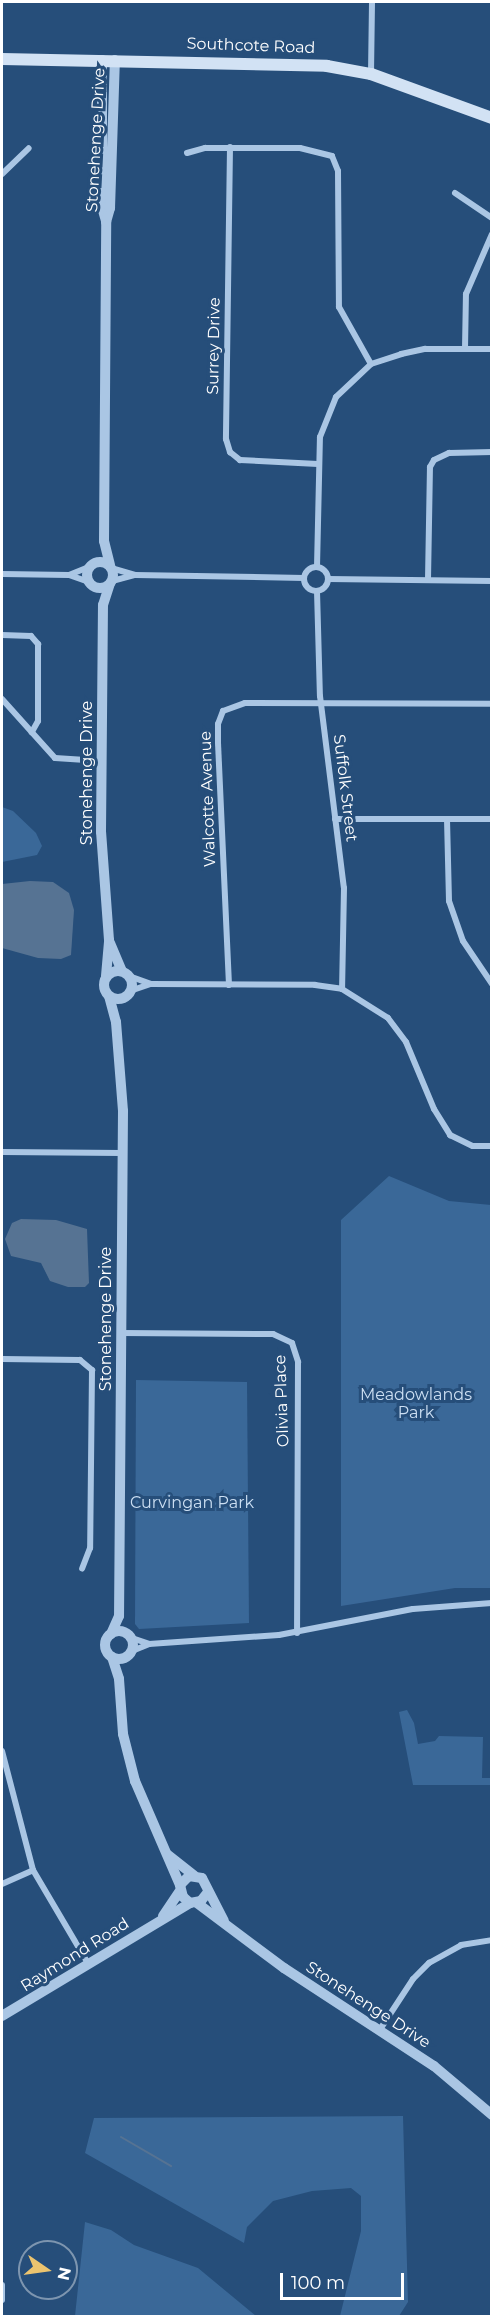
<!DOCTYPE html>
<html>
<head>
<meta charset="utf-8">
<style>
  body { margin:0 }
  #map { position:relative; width:493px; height:2318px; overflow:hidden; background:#264e7a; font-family:Montserrat,sans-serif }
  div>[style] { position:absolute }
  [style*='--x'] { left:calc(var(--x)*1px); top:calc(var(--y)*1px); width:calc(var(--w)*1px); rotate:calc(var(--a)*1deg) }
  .green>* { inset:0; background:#3a6898 }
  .water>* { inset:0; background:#567393 }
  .stream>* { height:2px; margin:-1px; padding:0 1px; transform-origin:1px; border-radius:1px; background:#567393 }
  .minor>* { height:6px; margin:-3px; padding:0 3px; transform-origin:3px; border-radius:3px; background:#aac6e4 }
  .minor>.ring { margin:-3px; padding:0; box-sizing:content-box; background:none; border:6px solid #aac6e4; border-radius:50% }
  .tertiary>* { height:10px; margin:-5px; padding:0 5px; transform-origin:5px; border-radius:5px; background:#aac6e4 }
  .tertiary>.ring { margin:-5px; padding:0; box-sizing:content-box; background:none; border:10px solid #aac6e4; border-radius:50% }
  .secondary>* { height:12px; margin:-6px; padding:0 6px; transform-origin:6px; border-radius:6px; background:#d2e2f4 }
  span { translate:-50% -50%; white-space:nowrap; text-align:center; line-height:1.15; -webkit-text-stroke:6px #264e7a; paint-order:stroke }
  .street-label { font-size:16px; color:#fff }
  .park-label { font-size:16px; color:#ccdff3 }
  .frame { position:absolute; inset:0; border:3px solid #fff; pointer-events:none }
  .north { position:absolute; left:18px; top:2240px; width:60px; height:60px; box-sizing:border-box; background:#264e7a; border:2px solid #7d95af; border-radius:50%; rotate:103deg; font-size:16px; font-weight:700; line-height:24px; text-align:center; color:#fff }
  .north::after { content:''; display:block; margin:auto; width:21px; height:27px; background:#ecc46f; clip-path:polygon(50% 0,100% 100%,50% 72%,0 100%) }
  .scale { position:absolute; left:280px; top:2273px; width:124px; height:27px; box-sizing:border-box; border:3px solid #fff; border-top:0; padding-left:8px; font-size:18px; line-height:21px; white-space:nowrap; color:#fff; -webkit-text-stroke:4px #264e7a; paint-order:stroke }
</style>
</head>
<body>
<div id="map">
  <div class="green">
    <i style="clip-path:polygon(2px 807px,13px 811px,36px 833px,42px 846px,37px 855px,2px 862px)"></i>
    <i style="clip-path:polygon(389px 1176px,449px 1201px,491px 1205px,491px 1588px,455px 1588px,341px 1606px,341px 1220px)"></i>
    <i style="clip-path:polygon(136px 1380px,247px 1382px,249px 1623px,139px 1629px,135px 1624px)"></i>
    <i style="clip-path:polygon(407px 1710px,414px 1723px,418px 1744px,435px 1741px,439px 1736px,483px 1737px,482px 1778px,491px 1778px,491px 1785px,413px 1785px,399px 1712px)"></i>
    <i style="clip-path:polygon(403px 2116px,408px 2302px,399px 2316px,340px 2316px,361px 2231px,361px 2196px,351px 2188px,312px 2191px,273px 2201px,247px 2227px,244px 2243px,85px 2153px,94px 2118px)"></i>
    <i style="clip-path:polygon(85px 2222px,111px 2230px,134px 2245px,198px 2268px,256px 2316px,75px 2316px)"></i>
  </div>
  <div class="water">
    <i style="clip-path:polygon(30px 881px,53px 882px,69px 893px,74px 910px,71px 955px,61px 959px,38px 958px,2px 948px,2px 884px)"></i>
    <i style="clip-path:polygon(21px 1219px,56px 1220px,87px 1229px,89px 1283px,85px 1287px,68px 1287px,50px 1281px,41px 1263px,11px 1256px,5px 1239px,12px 1223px)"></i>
  </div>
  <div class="stream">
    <i style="--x:121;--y:2137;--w:58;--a:30.1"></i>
  </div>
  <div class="minor">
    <i style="--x:371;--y:74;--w:72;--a:-89.2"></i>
    <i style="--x:230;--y:147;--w:292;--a:90.8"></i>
    <i style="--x:226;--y:439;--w:14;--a:73"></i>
    <i style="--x:230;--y:452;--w:13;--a:39"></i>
    <i style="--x:240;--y:460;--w:78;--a:2.9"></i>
    <i style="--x:187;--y:153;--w:19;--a:-16"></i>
    <i style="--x:205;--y:148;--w:95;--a:0"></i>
    <i style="--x:300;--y:148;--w:33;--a:14"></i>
    <i style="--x:332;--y:156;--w:16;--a:68"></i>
    <i style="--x:338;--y:171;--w:136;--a:89.6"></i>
    <i style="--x:339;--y:307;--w:65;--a:60.7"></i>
    <i style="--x:2;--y:174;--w:37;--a:-44"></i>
    <i style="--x:455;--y:193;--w:45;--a:34"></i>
    <i style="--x:465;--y:349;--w:55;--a:-89"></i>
    <i style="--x:466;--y:294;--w:65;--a:-66.6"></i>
    <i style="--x:317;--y:567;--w:130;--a:-88.7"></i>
    <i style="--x:320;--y:437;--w:43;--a:-68.2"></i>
    <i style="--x:336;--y:397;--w:48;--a:-43.3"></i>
    <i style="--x:371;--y:364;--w:32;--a:-18"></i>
    <i style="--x:401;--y:354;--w:25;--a:-12"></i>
    <i style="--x:425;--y:349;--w:67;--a:0"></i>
    <i class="ring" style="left:304px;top:567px;width:18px;height:18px"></i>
    <i style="--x:111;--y:568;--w:25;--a:16"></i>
    <i style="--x:135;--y:575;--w:169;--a:1"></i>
    <i style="--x:2;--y:574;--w:67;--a:0.9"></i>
    <i style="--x:69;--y:575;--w:21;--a:19"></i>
    <i style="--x:69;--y:575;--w:22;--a:-22"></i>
    <i style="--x:328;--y:579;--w:164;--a:0.7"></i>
    <i style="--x:428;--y:580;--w:113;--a:-89"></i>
    <i style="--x:430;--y:467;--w:8;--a:-60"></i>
    <i style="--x:434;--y:460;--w:17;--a:-25"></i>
    <i style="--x:449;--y:453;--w:43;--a:-1.3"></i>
    <i style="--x:112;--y:581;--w:23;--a:-15"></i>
    <i style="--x:317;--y:591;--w:105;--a:88.4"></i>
    <i style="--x:320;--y:696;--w:193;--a:82.9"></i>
    <i style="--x:344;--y:888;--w:101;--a:91.1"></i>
    <i style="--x:2;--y:635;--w:29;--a:2"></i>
    <i style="--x:31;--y:636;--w:11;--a:49"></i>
    <i style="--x:38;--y:644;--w:77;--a:90"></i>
    <i style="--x:38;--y:721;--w:13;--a:119"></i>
    <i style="--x:2;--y:699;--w:79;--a:48.1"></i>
    <i style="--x:55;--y:758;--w:46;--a:3.7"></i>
    <i style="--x:335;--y:819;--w:157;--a:0"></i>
    <i style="--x:447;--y:819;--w:82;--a:88.6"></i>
    <i style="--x:449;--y:901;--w:42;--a:70.7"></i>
    <i style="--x:463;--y:941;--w:52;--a:56"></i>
    <i style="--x:129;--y:976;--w:23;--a:20"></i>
    <i style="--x:151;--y:984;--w:164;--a:0.3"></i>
    <i style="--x:315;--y:985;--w:27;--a:8"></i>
    <i style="--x:342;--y:989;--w:54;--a:32.2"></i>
    <i style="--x:388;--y:1018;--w:30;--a:53"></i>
    <i style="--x:406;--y:1042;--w:73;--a:67.3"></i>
    <i style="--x:434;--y:1109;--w:31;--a:58"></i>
    <i style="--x:450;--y:1135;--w:25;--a:26"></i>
    <i style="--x:473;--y:1146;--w:19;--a:0"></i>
    <i style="--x:229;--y:985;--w:243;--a:-92.6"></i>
    <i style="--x:218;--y:742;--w:18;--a:-90"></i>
    <i style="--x:218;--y:724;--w:14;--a:-69"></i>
    <i style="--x:223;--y:711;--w:23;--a:-20"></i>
    <i style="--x:245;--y:703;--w:247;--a:0.2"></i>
    <i style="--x:130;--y:991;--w:21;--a:-19"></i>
    <i style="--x:2;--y:1152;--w:120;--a:0.5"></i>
    <i style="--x:121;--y:1333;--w:152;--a:0.4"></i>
    <i style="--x:273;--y:1334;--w:21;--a:25"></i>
    <i style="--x:292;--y:1343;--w:20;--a:72"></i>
    <i style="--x:298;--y:1362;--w:271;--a:90.2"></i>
    <i style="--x:2;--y:1359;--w:78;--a:0.7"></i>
    <i style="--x:80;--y:1360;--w:16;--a:40"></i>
    <i style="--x:92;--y:1370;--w:178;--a:90.6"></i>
    <i style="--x:90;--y:1548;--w:22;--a:111"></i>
    <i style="--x:132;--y:1638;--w:18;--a:19"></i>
    <i style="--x:149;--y:1644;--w:130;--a:-4"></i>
    <i style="--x:279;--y:1635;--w:136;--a:-11"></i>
    <i style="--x:413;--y:1609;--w:79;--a:-4.3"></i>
    <i style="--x:132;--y:1651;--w:18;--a:-22"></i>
    <i style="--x:2;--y:1751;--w:123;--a:75.4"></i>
    <i style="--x:33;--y:1870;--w:110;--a:59.5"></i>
    <i style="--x:2;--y:1884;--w:34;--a:-24"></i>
    <i style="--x:379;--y:2031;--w:62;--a:-56.8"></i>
    <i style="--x:413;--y:1979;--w:23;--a:-45"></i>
    <i style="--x:429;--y:1963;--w:37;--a:-29"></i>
    <i style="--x:461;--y:1945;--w:31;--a:-9"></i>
    <i style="--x:2;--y:2285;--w:15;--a:90"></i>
  </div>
  <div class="tertiary">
    <i style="--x:102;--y:60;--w:147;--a:90"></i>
    <i style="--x:102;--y:207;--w:15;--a:74"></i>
    <i class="ring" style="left:87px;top:562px;width:16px;height:16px"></i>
    <i style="--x:110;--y:565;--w:25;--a:-104"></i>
    <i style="--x:104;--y:541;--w:319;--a:-89.6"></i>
    <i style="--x:106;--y:222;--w:15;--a:-74"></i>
    <i style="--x:110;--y:208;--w:148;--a:-88.1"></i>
    <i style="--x:110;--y:943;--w:30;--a:67"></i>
    <i class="ring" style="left:104px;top:971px;width:18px;height:18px"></i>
    <i style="--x:106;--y:976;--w:36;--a:-85"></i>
    <i style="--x:109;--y:940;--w:108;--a:-94.2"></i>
    <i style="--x:101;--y:832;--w:227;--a:-89.5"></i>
    <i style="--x:103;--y:605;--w:22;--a:-72"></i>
    <i style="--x:109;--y:996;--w:27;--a:75"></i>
    <i style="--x:116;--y:1022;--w:89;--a:85.5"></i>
    <i style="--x:123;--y:1111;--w:505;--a:90.45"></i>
    <i style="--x:119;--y:1616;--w:20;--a:114"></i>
    <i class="ring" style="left:105px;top:1631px;width:18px;height:18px"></i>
    <i style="--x:112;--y:1657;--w:23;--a:72"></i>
    <i style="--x:119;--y:1679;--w:55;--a:85.8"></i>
    <i style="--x:123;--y:1734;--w:49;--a:75.7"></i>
    <i style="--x:135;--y:1781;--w:113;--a:66.6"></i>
    <i style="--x:168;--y:1855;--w:33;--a:38"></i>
    <i style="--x:208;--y:1892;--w:11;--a:128"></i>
    <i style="--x:201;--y:1901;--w:11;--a:170"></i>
    <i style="--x:190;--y:1903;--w:9;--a:-139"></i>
    <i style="--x:183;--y:1897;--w:12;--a:-104"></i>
    <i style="--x:180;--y:1885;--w:13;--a:-45"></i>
    <i style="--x:189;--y:1876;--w:13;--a:9"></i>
    <i style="--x:202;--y:1878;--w:48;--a:62.9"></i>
    <i style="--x:197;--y:1903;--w:109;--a:36.8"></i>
    <i style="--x:284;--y:1968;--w:179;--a:33.2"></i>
    <i style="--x:434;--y:2066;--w:76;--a:40.2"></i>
    <i style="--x:163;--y:1916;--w:30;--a:-56"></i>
    <i style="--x:2;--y:2016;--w:219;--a:-31"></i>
  </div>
  <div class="secondary">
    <i style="--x:2;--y:59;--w:325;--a:1.2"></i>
    <i style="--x:327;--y:66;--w:45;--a:10.3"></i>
    <i style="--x:371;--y:74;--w:129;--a:20"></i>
  </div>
  <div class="street-label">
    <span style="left:251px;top:46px;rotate:2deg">Southcote Road</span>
    <span style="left:96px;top:140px;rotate:-87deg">Stonehenge Drive</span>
    <span style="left:214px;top:346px;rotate:-89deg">Surrey Drive</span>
    <span style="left:87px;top:773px;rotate:-90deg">Stonehenge Drive</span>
    <span style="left:345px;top:788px;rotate:83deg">Suffolk Street</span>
    <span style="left:208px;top:799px;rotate:-92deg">Walcotte Avenue</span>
    <span style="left:106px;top:1319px;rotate:-90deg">Stonehenge Drive</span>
    <span style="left:282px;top:1401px;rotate:-92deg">Olivia Place</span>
    <span style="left:75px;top:1955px;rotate:-32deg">Raymond Road</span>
    <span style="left:368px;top:2005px;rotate:33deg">Stonehenge Drive</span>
  </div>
  <div class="park-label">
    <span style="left:416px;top:1404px">Meadowlands<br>Park</span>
    <span style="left:192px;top:1503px">Curvingan Park</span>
  </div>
  <div class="frame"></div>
  <div class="north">N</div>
  <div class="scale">100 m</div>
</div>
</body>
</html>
